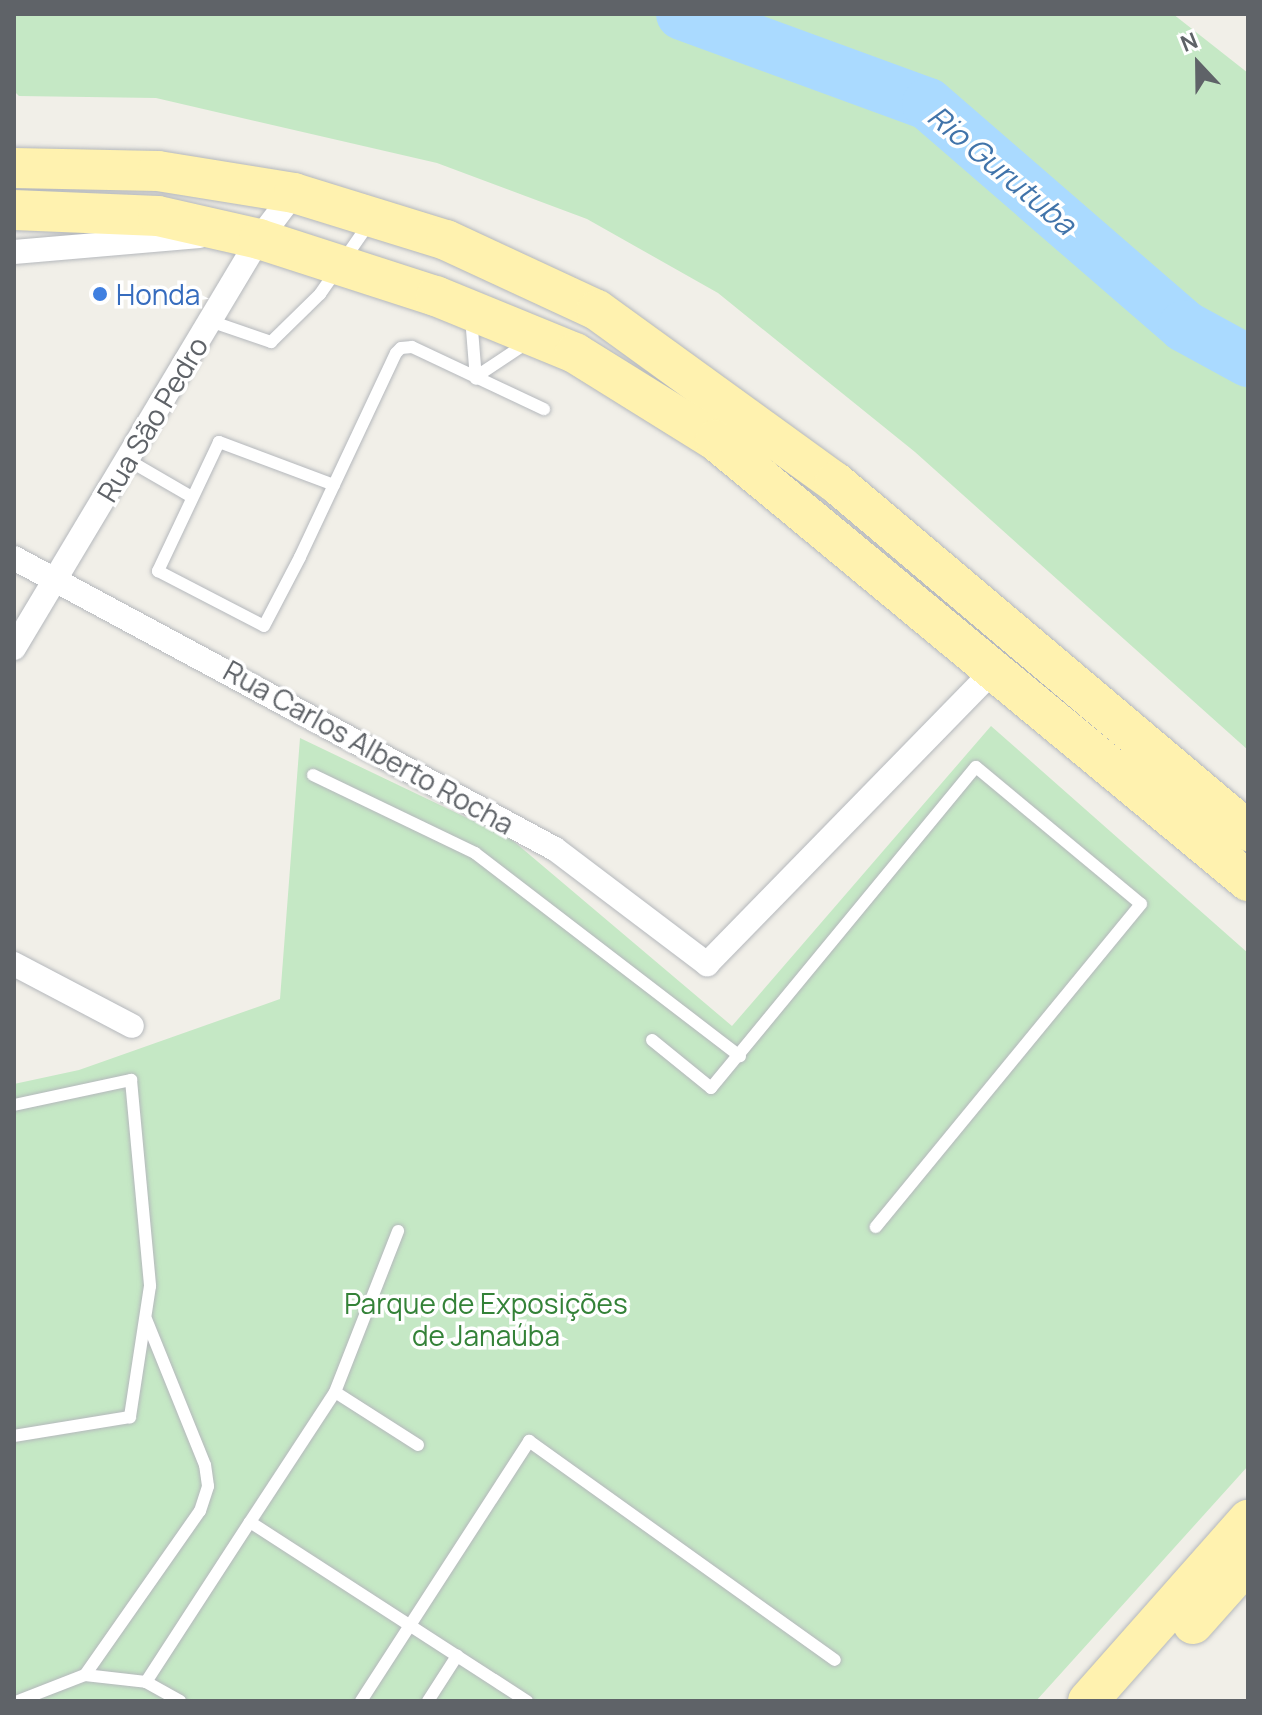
<!DOCTYPE html>
<html>
<head>
<meta charset="utf-8">
<style>
  body { margin:0 }
  #map { position:relative; width:1262px; height:1715px; overflow:hidden; background:#f1efe8; font-family:Manrope,sans-serif }
  div>[style] { position:absolute }
  [style*='--x'] { left:calc(var(--x)*1px); top:calc(var(--y)*1px); width:calc(var(--w)*1px); rotate:calc(var(--a)*1deg) }
  .green>* { inset:0; background:#c5e8c5 }
  .river>* { height:52px; margin:-26px; padding:0 26px; transform-origin:26px; border-radius:26px; background:#aadaff }
  .roads { filter:drop-shadow(0 0 2px #b5b8bc) drop-shadow(0 0 2px #b5b8bc) }
  .service>* { height:12px; margin:-6px; padding:0 6px; transform-origin:6px; border-radius:6px; background:#fff }
  .minor>* { height:24px; margin:-12px; padding:0 12px; transform-origin:12px; border-radius:12px; background:#fff }
  .primary>* { height:40px; margin:-20px; padding:0 20px; transform-origin:20px; border-radius:20px; background:#fff2af }
  .dots>* { width:22px; height:22px; translate:-50% -50%; box-sizing:border-box; border:4px solid #fff; border-radius:50% }
  span { translate:-50% -50%; white-space:nowrap; text-align:center; line-height:1.15; -webkit-text-stroke:7px #fff; paint-order:stroke }
  .shop-label { font-size:28px; color:#366cbe }
  .left { translate:0 -50%; text-align:left }
  .street-label { font-size:28px; color:#5f6368 }
  .park-label { font-size:28px; color:#348238 }
  .water-label { font-size:30px; color:#4174aa; font-style:italic }
  .frame { position:absolute; inset:0; border:16px solid #5f6368; pointer-events:none }
  .north { position:absolute; left:1158px; top:24px; width:80px; height:80px; -webkit-text-stroke:6px #fff; paint-order:stroke; rotate:338deg; font-size:22px; font-weight:700; line-height:32px; text-align:center; color:#5f6368 }
  .north::after { content:''; display:block; margin:auto; width:28px; height:36px; background:#5f6368; clip-path:polygon(50% 0,100% 100%,50% 72%,0 100%) }
</style>
</head>
<body>
<div id="map">
  <div class="green">
    <i style="clip-path:polygon(14px 14px,1173px 14px,1248px 73px,1248px 750px,915px 452px,718px 293px,587px 219px,437px 163px,156px 98px,19px 96px,14px 91px)"></i>
    <i style="clip-path:polygon(991px 726px,1248px 953px,1248px 1466px,1036px 1701px,14px 1701px,14px 1084px,79px 1070px,280px 999px,300px 738px,511px 839px,732px 1026px)"></i>
  </div>
  <div class="river">
    <i style="--x:682;--y:14;--w:262;--a:20.1"></i>
    <i style="--x:928;--y:104;--w:339;--a:40.9"></i>
    <i style="--x:1184;--y:326;--w:73;--a:28.7"></i>
  </div>
  <div class="roads">
    <div class="service">
      <i style="--x:471;--y:317;--w:62;--a:85.4"></i>
      <i style="--x:210;--y:321;--w:65;--a:19"></i>
      <i style="--x:271;--y:342;--w:69;--a:-44.4"></i>
      <i style="--x:320;--y:294;--w:88;--a:-55.2"></i>
      <i style="--x:477;--y:376;--w:61;--a:-33.7"></i>
      <i style="--x:128;--y:460;--w:72;--a:30.1"></i>
      <i style="--x:334;--y:485;--w:123;--a:-159.5"></i>
      <i style="--x:219;--y:442;--w:143;--a:115.3"></i>
      <i style="--x:158;--y:571;--w:119;--a:27.4"></i>
      <i style="--x:264;--y:626;--w:78;--a:-62.4"></i>
      <i style="--x:300;--y:557;--w:225;--a:-64.8"></i>
      <i style="--x:396;--y:353;--w:7;--a:-45"></i>
      <i style="--x:401;--y:348;--w:11;--a:-5"></i>
      <i style="--x:412;--y:347;--w:146;--a:25.2"></i>
      <i style="--x:313;--y:775;--w:180;--a:25.7"></i>
      <i style="--x:475;--y:853;--w:334;--a:37.5"></i>
      <i style="--x:652;--y:1040;--w:76;--a:39.1"></i>
      <i style="--x:711;--y:1088;--w:416;--a:-50.5"></i>
      <i style="--x:976;--y:767;--w:214;--a:39.7"></i>
      <i style="--x:1141;--y:904;--w:418;--a:129.4"></i>
      <i style="--x:14;--y:1105;--w:120;--a:-12.1"></i>
      <i style="--x:131;--y:1080;--w:207;--a:84.7"></i>
      <i style="--x:150;--y:1286;--w:133;--a:98.7"></i>
      <i style="--x:130;--y:1417;--w:118;--a:170.7"></i>
      <i style="--x:335;--y:1392;--w:173;--a:-68.6"></i>
      <i style="--x:418;--y:1445;--w:98;--a:-147.4"></i>
      <i style="--x:335;--y:1392;--w:155;--a:123.2"></i>
      <i style="--x:250;--y:1522;--w:330;--a:32.9"></i>
      <i style="--x:85;--y:1675;--w:200;--a:-55"></i>
      <i style="--x:200;--y:1511;--w:26;--a:-72"></i>
      <i style="--x:208;--y:1486;--w:21;--a:-98"></i>
      <i style="--x:205;--y:1465;--w:157;--a:-112"></i>
      <i style="--x:146;--y:1682;--w:191;--a:-57"></i>
      <i style="--x:18;--y:1701;--w:72;--a:-21.2"></i>
      <i style="--x:85;--y:1675;--w:61;--a:6.5"></i>
      <i style="--x:146;--y:1682;--w:39;--a:29"></i>
      <i style="--x:361;--y:1701;--w:310;--a:-57.1"></i>
      <i style="--x:529;--y:1441;--w:376;--a:35.6"></i>
      <i style="--x:428;--y:1701;--w:54;--a:-57.2"></i>
    </div>
    <div class="minor">
      <i style="--x:14;--y:252;--w:186;--a:-4.9"></i>
      <i style="--x:14;--y:558;--w:614;--a:28.28"></i>
      <i style="--x:555;--y:849;--w:191;--a:37.1"></i>
      <i style="--x:707;--y:964;--w:412;--a:-45.7"></i>
      <i style="--x:14;--y:648;--w:477;--a:-59.1"></i>
      <i style="--x:259;--y:239;--w:58;--a:-52.7"></i>
      <i style="--x:14;--y:964;--w:133;--a:27.7"></i>
    </div>
    <div class="primary">
      <i style="--x:14;--y:168;--w:144;--a:1.2"></i>
      <i style="--x:158;--y:171;--w:138;--a:9.2"></i>
      <i style="--x:294;--y:193;--w:159;--a:17.2"></i>
      <i style="--x:446;--y:240;--w:166;--a:24.9"></i>
      <i style="--x:597;--y:310;--w:294;--a:35.9"></i>
      <i style="--x:835;--y:482;--w:541;--a:40.2"></i>
      <i style="--x:14;--y:210;--w:144;--a:2.4"></i>
      <i style="--x:158;--y:216;--w:104;--a:12.8"></i>
      <i style="--x:259;--y:239;--w:186;--a:17.9"></i>
      <i style="--x:436;--y:296;--w:150;--a:22.3"></i>
      <i style="--x:575;--y:353;--w:165;--a:31.9"></i>
      <i style="--x:715;--y:440;--w:692;--a:39.6"></i>
      <i style="--x:1193;--y:1624;--w:83;--a:-48.4"></i>
      <i style="--x:1088;--y:1701;--w:242;--a:-48.5"></i>
    </div>
  </div>
  <div class="dots">
    <i style="left:100px;top:294px;background:#3f7fe0"></i>
  </div>
  <div class="shop-label">
    <span class="left" style="left:116px;top:294px">Honda</span>
  </div>
  <div class="street-label">
    <span style="left:152px;top:419px;rotate:-59deg">Rua São Pedro</span>
    <span style="left:369px;top:747px;rotate:29deg">Rua Carlos Alberto Rocha</span>
  </div>
  <div class="park-label">
    <span style="left:486px;top:1319px">Parque de Exposições<br>de Janaúba</span>
  </div>
  <div class="water-label">
    <span style="left:1002px;top:170px;rotate:40deg">Rio Gurutuba</span>
  </div>
  <div class="frame"></div>
  <div class="north">N</div>
</div>
</body>
</html>
